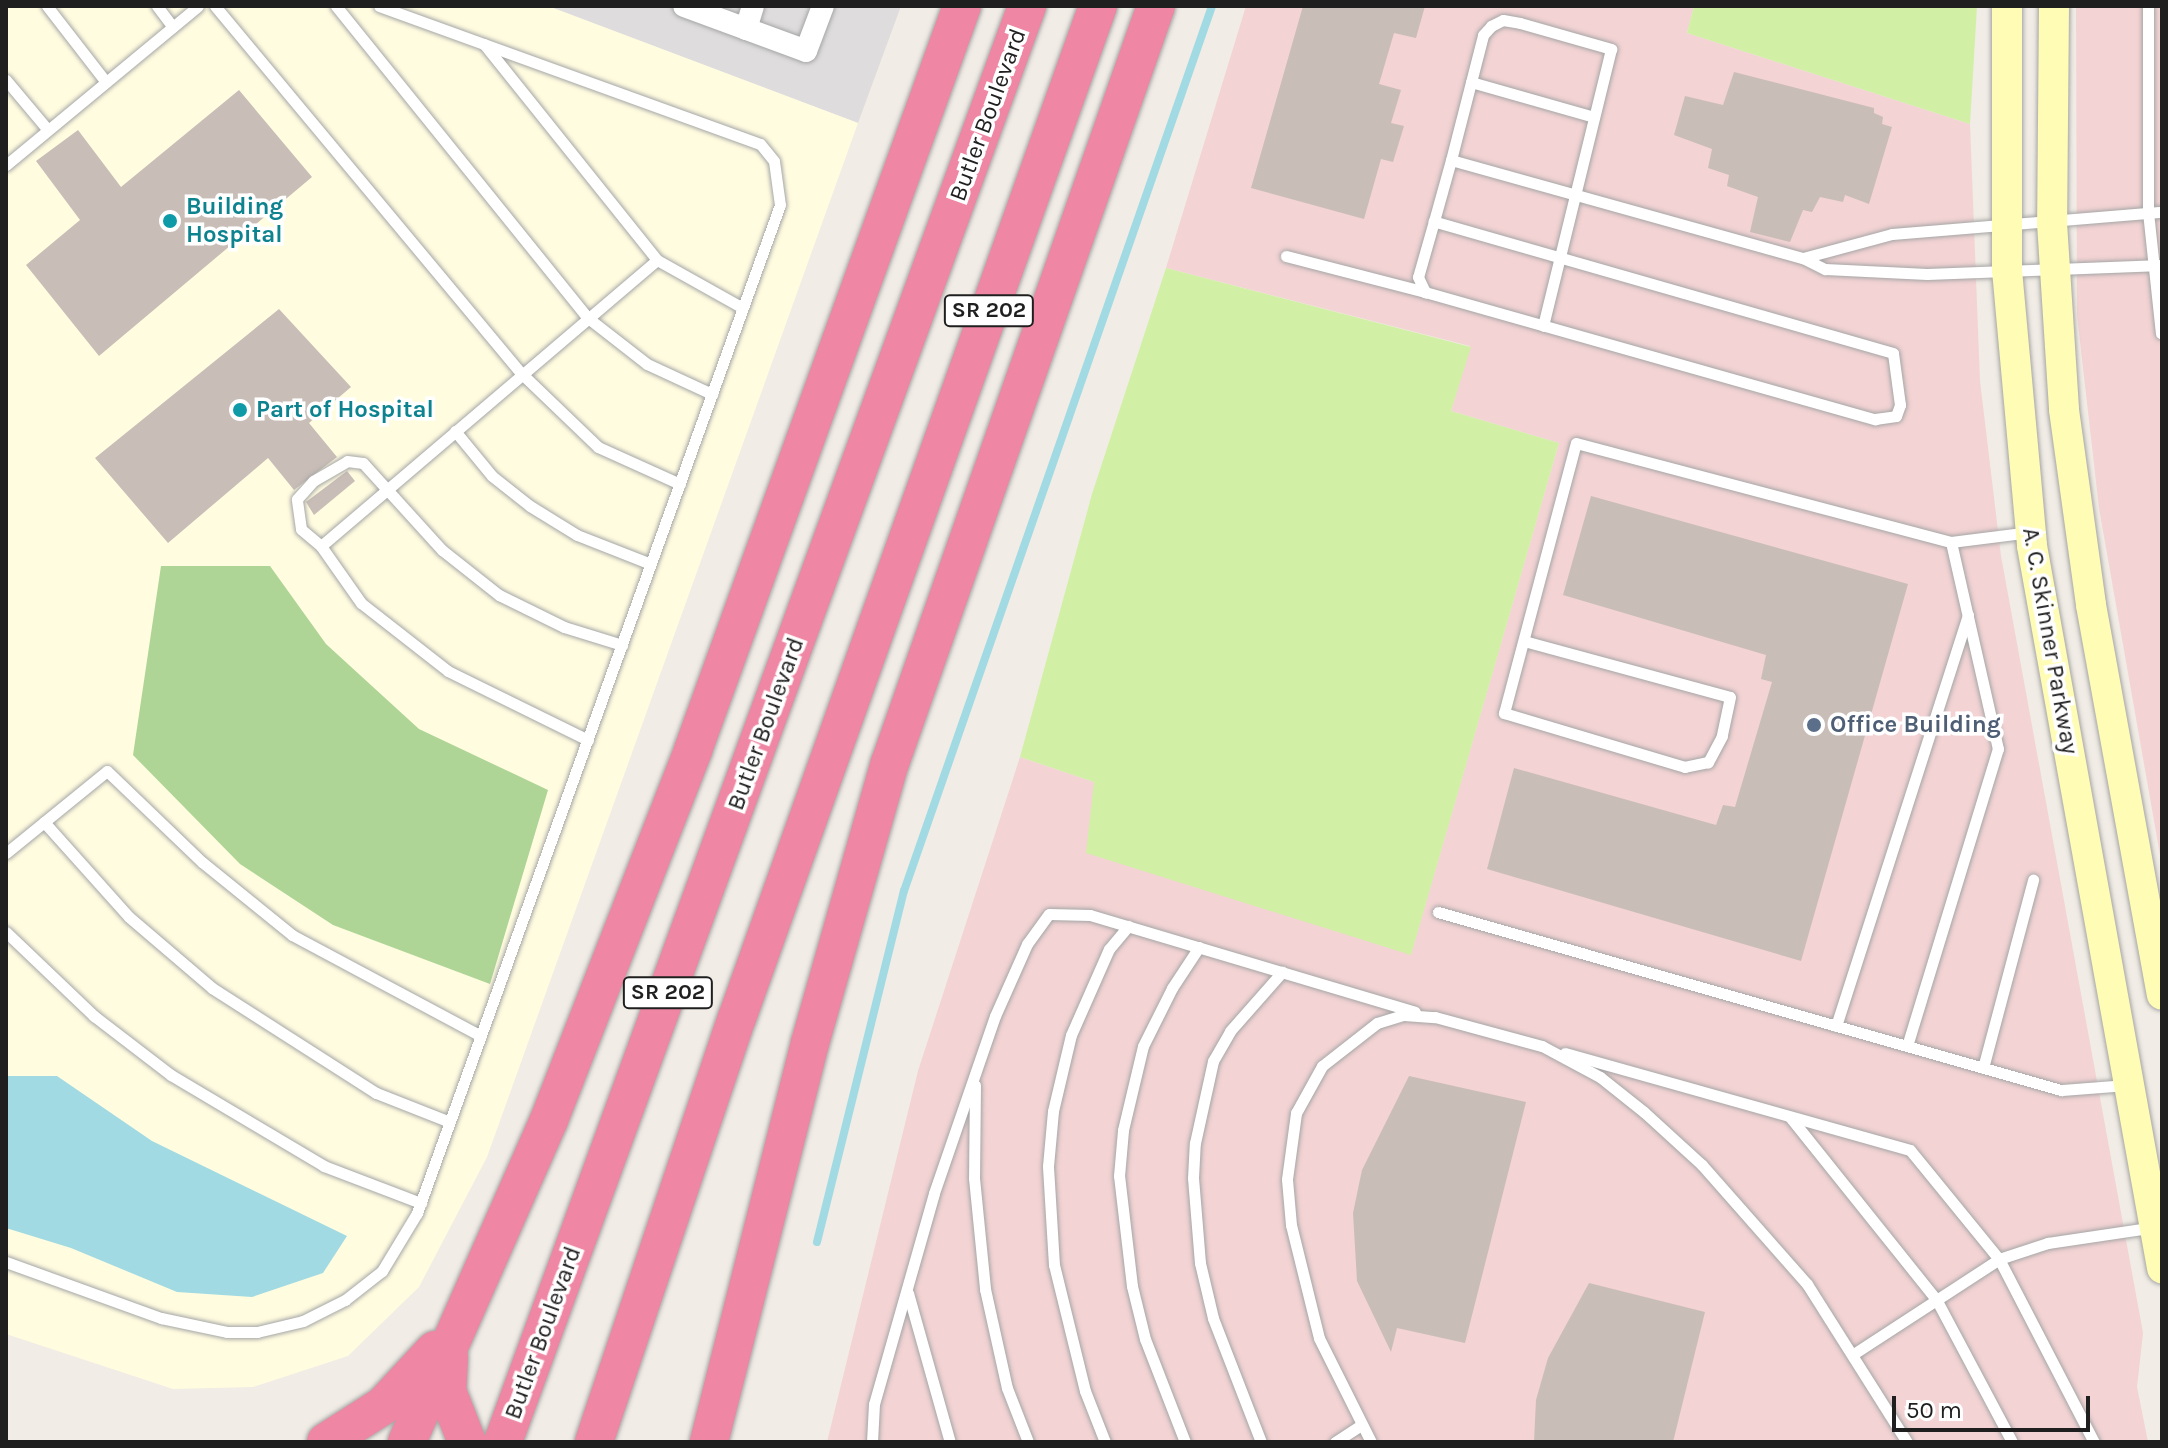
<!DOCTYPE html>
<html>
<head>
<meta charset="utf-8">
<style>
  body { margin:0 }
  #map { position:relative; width:2168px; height:1448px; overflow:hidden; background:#f1ece5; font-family:Karla,sans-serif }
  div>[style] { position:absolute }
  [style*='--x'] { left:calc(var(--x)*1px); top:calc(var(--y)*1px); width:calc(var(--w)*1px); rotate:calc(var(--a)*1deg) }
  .residential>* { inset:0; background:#dedcdc }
  .commercial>* { inset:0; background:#f3d3d4 }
  .education>* { inset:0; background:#fffce0 }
  .grass>* { inset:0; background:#d1f0a6 }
  .forest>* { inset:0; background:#aed496 }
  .water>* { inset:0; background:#a1dae3 }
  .stream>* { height:8px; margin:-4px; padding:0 4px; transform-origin:4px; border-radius:4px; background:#a1dae3 }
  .building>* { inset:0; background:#c9bdb7 }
  .roads { filter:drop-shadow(0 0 2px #a6a6a6) drop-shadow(0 0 2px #a6a6a6) }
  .service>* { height:11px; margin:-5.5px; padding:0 5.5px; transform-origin:5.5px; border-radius:5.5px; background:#fff }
  .minor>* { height:22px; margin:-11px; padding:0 11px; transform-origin:11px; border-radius:11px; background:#fff }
  .secondary>* { height:30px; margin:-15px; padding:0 15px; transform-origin:15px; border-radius:15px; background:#fffcb5 }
  .motorway>* { height:38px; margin:-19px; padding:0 19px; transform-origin:19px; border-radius:19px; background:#ef86a3 }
  .dots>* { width:22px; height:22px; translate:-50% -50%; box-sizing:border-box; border:4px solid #fff; border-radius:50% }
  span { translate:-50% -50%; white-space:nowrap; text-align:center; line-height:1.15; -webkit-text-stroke:7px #fff; paint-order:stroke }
  .shield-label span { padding:2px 6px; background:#fff; border:2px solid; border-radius:6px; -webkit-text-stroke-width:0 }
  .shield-label { font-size:22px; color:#1f1f1f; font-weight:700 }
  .street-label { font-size:24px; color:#1f1f1f }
  .culture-label { font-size:24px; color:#0d838f; font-weight:700 }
  .left { translate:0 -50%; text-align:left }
  .service-label { font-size:24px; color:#4e5e75; font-weight:700 }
  .frame { position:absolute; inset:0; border:8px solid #1f1f1f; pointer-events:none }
  .scale { position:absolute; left:1892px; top:1396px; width:198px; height:36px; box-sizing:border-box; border:4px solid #1f1f1f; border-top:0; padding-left:10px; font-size:24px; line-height:28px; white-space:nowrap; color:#1f1f1f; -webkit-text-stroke:6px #fff; paint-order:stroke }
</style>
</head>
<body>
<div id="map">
  <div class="residential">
    <i style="clip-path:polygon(548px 6px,901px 6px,858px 123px)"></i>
  </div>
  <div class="commercial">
    <i style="clip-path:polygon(1246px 6px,1694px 6px,1687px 33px,1970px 124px,1980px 381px,2001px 556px,2143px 1333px,2137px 1387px,2148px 1442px,827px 1442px,918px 1071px,1020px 757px,1094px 782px,1411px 954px,1559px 443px,1451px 411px,1470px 346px,1166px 268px)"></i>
    <i style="clip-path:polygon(2076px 6px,2162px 6px,2162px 866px,2099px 508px,2077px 315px)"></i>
  </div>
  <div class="education">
    <i style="clip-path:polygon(6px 6px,548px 6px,858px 123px,487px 1157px,419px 1287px,348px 1356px,253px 1387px,173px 1389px,6px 1334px)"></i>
  </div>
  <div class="grass">
    <i style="clip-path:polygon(1694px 6px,1977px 6px,1970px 124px,1687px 33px)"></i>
    <i style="clip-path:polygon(1166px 268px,1471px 347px,1451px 411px,1559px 443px,1411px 955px,1086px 853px,1094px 782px,1020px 757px,1092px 494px)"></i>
  </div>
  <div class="forest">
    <i style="clip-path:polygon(161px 566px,270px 566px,326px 644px,419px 729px,548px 790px,490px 984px,333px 925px,240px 864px,133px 755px)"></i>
  </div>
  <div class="water">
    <i style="clip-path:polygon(6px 1076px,57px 1076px,152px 1141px,347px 1236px,323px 1273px,252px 1297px,177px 1292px,71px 1248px,6px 1228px)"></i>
  </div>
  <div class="stream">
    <i style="--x:817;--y:1242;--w:362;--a:-76.1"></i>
    <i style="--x:904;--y:891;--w:937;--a:-70.81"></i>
  </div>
  <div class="building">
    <i style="clip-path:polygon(1303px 6px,1425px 6px,1416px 38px,1394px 33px,1379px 84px,1401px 90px,1391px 123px,1404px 126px,1393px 162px,1381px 159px,1364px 219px,1251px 188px)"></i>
    <i style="clip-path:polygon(1734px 72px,1874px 108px,1874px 113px,1883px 117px,1882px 124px,1892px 127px,1869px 204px,1845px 195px,1843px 202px,1820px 197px,1812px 212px,1803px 210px,1790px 242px,1750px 232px,1758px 197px,1727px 186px,1729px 175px,1708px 168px,1712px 149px,1674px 135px,1685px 96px,1723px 105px)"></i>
    <i style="clip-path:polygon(239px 90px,312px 177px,99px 356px,26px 265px,80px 220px,36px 161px,78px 130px,121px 187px)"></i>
    <i style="clip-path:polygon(279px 309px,351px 387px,309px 423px,337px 457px,294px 490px,268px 458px,168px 543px,95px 458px)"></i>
    <i style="clip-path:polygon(347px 471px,355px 481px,314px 515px,306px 502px)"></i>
    <i style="clip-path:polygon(1591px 496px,1908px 584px,1801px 961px,1487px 869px,1514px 768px,1716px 825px,1723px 805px,1735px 807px,1772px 682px,1761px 679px,1766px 655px,1563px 595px)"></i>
    <i style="clip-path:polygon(1409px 1076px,1526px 1102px,1465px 1343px,1397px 1328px,1391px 1352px,1357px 1281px,1353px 1213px,1362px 1170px)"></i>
    <i style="clip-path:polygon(1589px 1283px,1705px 1312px,1673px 1442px,1534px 1442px,1536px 1400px,1548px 1358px)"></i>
  </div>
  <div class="roads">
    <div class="service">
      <i style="--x:47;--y:6;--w:96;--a:52.2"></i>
      <i style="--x:157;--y:6;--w:26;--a:53"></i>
      <i style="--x:215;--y:6;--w:479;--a:50.2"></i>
      <i style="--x:522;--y:374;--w:105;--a:43.8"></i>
      <i style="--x:598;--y:447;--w:90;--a:24.3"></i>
      <i style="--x:336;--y:6;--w:401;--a:51.1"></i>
      <i style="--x:588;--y:318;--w:75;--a:37.9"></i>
      <i style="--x:647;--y:364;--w:72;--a:24.8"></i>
      <i style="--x:2148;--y:6;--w:206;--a:90"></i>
      <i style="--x:2148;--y:212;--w:122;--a:83.9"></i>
      <i style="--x:484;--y:44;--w:277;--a:51.3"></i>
      <i style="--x:657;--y:260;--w:98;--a:29.2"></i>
      <i style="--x:6;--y:80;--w:65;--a:50"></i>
      <i style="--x:1471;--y:82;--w:128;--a:15.9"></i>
      <i style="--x:1451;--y:160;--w:129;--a:-75.6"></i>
      <i style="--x:1483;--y:35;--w:12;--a:-48"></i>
      <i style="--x:1491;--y:26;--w:13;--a:-27"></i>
      <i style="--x:1503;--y:20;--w:17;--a:10"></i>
      <i style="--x:1520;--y:23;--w:95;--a:15.9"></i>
      <i style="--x:1611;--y:49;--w:285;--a:103.8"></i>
      <i style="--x:6;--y:165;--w:249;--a:-39.6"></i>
      <i style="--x:1434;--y:221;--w:58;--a:105.9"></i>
      <i style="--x:1418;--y:277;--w:17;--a:65"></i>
      <i style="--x:1425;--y:292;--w:468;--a:15.8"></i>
      <i style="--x:1875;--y:419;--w:21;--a:-8"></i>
      <i style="--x:1896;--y:416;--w:12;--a:-70"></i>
      <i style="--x:1900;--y:405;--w:52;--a:-97.7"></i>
      <i style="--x:1893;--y:353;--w:478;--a:-164"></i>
      <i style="--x:1434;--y:221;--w:63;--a:-74.4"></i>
      <i style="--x:1451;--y:160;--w:365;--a:15.6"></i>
      <i style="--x:1803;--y:258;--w:25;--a:27"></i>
      <i style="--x:1825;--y:269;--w:102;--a:2.8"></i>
      <i style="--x:1927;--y:274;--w:235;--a:-2.2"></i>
      <i style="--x:1286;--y:256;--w:144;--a:14.5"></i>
      <i style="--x:1803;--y:258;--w:92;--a:-15.1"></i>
      <i style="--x:1892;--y:234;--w:271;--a:-4.7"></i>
      <i style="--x:455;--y:431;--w:58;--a:50.6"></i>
      <i style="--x:492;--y:476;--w:48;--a:38.3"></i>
      <i style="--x:530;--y:506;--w:55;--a:31.7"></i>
      <i style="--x:577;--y:535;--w:79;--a:21.4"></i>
      <i style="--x:321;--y:546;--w:26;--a:-140"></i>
      <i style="--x:301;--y:529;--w:30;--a:-98"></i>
      <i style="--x:297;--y:499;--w:24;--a:-48"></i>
      <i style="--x:313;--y:481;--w:39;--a:-30"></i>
      <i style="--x:347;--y:461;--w:16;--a:7"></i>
      <i style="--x:363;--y:463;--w:118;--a:47.8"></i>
      <i style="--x:442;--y:550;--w:73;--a:38.3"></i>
      <i style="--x:499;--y:595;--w:72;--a:26.2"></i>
      <i style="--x:564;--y:627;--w:61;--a:17.2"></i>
      <i style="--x:1524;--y:641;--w:213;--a:15.2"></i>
      <i style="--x:1730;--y:697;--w:40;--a:102"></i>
      <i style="--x:1722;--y:736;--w:30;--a:118"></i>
      <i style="--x:1708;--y:762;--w:24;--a:168"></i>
      <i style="--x:1685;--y:767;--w:189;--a:-163.4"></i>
      <i style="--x:1504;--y:713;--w:279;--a:-75.1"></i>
      <i style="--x:1576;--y:443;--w:388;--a:14.8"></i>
      <i style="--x:1951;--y:542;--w:80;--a:-7.2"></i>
      <i style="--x:588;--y:740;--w:156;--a:-153.8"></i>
      <i style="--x:448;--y:671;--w:110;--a:-142"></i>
      <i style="--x:361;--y:603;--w:70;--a:-125.1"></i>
      <i style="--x:321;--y:546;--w:441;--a:-40.4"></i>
      <i style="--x:44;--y:822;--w:127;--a:48.2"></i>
      <i style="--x:129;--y:917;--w:109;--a:40.5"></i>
      <i style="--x:212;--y:988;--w:195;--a:32.6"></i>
      <i style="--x:376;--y:1093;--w:79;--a:21.4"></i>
      <i style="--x:6;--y:853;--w:130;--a:-39.1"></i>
      <i style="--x:107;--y:771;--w:132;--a:43.8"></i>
      <i style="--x:202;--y:862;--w:116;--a:39"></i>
      <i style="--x:292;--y:935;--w:214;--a:28.1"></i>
      <i style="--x:1438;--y:912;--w:648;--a:15.95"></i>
      <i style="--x:2061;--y:1090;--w:67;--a:-4.3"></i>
      <i style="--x:6;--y:932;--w:122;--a:43.7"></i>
      <i style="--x:94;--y:1016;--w:97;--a:37.5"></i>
      <i style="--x:171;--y:1075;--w:178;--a:30.7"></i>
      <i style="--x:324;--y:1166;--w:104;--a:20.9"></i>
      <i style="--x:1836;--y:1026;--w:432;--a:-72.2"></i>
      <i style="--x:1907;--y:1046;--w:311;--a:-73"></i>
      <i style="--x:1998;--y:749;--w:212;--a:-102.8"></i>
      <i style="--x:1565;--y:1053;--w:358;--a:15.7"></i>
      <i style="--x:1910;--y:1150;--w:141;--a:50.8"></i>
      <i style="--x:1999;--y:1259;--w:206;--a:62.6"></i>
      <i style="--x:1983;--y:1068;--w:195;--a:-75.1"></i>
      <i style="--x:975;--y:1085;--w:93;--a:90.6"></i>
      <i style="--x:974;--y:1178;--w:112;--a:84.3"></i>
      <i style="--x:985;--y:1289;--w:101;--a:77.5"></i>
      <i style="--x:1007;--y:1388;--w:58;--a:68.7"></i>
      <i style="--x:1790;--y:1117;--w:233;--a:51.3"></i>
      <i style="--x:1936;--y:1299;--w:162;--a:62"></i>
      <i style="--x:6;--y:1262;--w:165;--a:19.9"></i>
      <i style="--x:161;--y:1318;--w:67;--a:12"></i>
      <i style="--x:227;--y:1332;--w:30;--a:0"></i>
      <i style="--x:257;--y:1332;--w:47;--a:-13.4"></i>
      <i style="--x:303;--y:1321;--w:47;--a:-26.6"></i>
      <i style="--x:345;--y:1300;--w:47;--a:-38.1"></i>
      <i style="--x:382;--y:1271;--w:68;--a:-58.9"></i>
      <i style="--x:417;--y:1213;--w:1071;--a:-70.2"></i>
      <i style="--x:780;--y:205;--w:44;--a:-97.8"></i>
      <i style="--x:774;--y:161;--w:22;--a:-129"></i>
      <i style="--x:760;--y:144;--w:405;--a:-160.1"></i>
      <i style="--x:908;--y:1293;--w:155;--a:74.3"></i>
      <i style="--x:1855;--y:1353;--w:172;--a:-33.1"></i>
      <i style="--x:1999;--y:1259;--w:52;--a:-18.1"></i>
      <i style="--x:2048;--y:1243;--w:108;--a:-8.5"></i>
      <i style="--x:872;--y:1442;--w:38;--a:-87"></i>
      <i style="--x:874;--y:1404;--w:219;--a:-74.1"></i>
      <i style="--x:934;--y:1193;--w:187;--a:-71"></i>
      <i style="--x:995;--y:1016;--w:79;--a:-66"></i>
      <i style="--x:1027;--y:944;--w:37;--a:-54"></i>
      <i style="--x:1049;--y:914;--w:41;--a:1.4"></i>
      <i style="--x:1090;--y:915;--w:339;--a:16.6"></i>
      <i style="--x:1105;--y:1442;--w:55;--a:-111.4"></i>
      <i style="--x:1085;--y:1391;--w:130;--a:-103.8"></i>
      <i style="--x:1054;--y:1265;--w:99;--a:-93.5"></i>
      <i style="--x:1048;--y:1166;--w:55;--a:-84.8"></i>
      <i style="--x:1053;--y:1111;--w:78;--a:-76.7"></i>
      <i style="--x:1071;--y:1035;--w:94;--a:-66.2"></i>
      <i style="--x:1109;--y:949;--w:30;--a:-50"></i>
      <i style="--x:1185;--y:1442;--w:110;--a:-111.2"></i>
      <i style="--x:1145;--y:1339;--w:55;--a:-103.8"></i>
      <i style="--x:1132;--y:1286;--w:111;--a:-96.7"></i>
      <i style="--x:1119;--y:1176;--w:46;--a:-85"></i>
      <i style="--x:1123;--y:1130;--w:86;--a:-76.6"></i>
      <i style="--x:1143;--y:1046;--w:65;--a:-63.4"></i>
      <i style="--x:1172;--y:988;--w:49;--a:-56.6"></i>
      <i style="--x:1261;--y:1442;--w:133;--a:-111.2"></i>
      <i style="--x:1213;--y:1318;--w:57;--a:-103.3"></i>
      <i style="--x:1200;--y:1263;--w:85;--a:-94.7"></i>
      <i style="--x:1193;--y:1178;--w:35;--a:-87"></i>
      <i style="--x:1195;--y:1143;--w:84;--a:-77.6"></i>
      <i style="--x:1213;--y:1061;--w:34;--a:-60"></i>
      <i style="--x:1230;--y:1031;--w:79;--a:-48.6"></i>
      <i style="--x:1335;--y:1442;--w:31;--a:-33"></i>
      <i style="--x:1371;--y:1442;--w:116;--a:-116.6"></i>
      <i style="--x:1319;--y:1338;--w:116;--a:-103.9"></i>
      <i style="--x:1291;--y:1225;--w:46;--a:-95"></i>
      <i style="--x:1287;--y:1179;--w:67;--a:-82.2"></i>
      <i style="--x:1296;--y:1113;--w:54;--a:-61"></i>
      <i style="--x:1322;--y:1066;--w:70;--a:-38"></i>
      <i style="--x:1377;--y:1023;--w:28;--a:-17"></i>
      <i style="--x:1404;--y:1015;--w:31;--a:4"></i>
      <i style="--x:1435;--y:1017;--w:111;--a:15.2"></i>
      <i style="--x:1542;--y:1046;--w:66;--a:28.1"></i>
      <i style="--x:1600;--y:1077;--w:56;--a:38.5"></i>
      <i style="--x:1644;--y:1112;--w:79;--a:42.4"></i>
      <i style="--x:1702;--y:1165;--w:159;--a:48.6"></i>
      <i style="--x:1807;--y:1284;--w:187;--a:57.7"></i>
    </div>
    <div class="minor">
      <i style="--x:684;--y:6;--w:130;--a:20.2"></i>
      <i style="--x:806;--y:51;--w:48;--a:-69.3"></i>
      <i style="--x:746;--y:29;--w:24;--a:-73"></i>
    </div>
    <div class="secondary">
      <i style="--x:2007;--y:6;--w:264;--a:90"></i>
      <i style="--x:2007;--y:270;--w:277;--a:84.8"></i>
      <i style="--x:2032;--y:546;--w:734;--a:79.79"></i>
      <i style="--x:2054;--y:6;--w:217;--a:90.5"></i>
      <i style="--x:2052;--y:223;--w:187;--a:86.3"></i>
      <i style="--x:2064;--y:410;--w:197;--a:82.1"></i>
      <i style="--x:2091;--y:605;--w:396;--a:79.7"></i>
    </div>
    <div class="motorway">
      <i style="--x:449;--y:1357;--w:34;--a:93"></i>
      <i style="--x:447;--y:1391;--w:55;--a:68.6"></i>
      <i style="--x:326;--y:1442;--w:69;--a:-32.5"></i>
      <i style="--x:384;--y:1405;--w:75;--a:-47.2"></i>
      <i style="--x:407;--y:1442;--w:352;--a:-66.2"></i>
      <i style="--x:549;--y:1120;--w:397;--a:-68.7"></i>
      <i style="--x:693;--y:750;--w:791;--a:-70.12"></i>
      <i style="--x:503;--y:1442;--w:1529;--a:-69.95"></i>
      <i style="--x:594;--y:1442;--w:447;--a:-71.4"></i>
      <i style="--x:737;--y:1018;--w:1074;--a:-70.37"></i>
      <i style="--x:709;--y:1442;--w:412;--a:-75.8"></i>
      <i style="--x:810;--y:1043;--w:291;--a:-74.1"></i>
      <i style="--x:890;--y:763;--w:802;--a:-70.64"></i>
    </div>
  </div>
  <div class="dots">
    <i style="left:170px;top:221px;background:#0f9aa8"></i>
    <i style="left:240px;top:410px;background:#0f9aa8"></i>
    <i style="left:1814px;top:725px;background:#5c6f8a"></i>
  </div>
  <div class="shield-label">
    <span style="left:989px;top:311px">SR 202</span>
    <span style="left:668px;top:993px">SR 202</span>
  </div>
  <div class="street-label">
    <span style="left:988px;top:115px;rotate:-70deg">Butler Boulevard</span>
    <span style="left:2050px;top:641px;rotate:80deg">A. C. Skinner Parkway</span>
    <span style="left:766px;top:724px;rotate:-70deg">Butler Boulevard</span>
    <span style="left:543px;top:1333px;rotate:-70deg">Butler Boulevard</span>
  </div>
  <div class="culture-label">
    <span class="left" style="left:186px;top:221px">Building<br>Hospital</span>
    <span class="left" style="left:256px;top:410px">Part of Hospital</span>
  </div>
  <div class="service-label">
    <span class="left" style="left:1830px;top:725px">Office Building</span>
  </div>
  <div class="frame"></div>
  <div class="scale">50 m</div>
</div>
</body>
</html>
